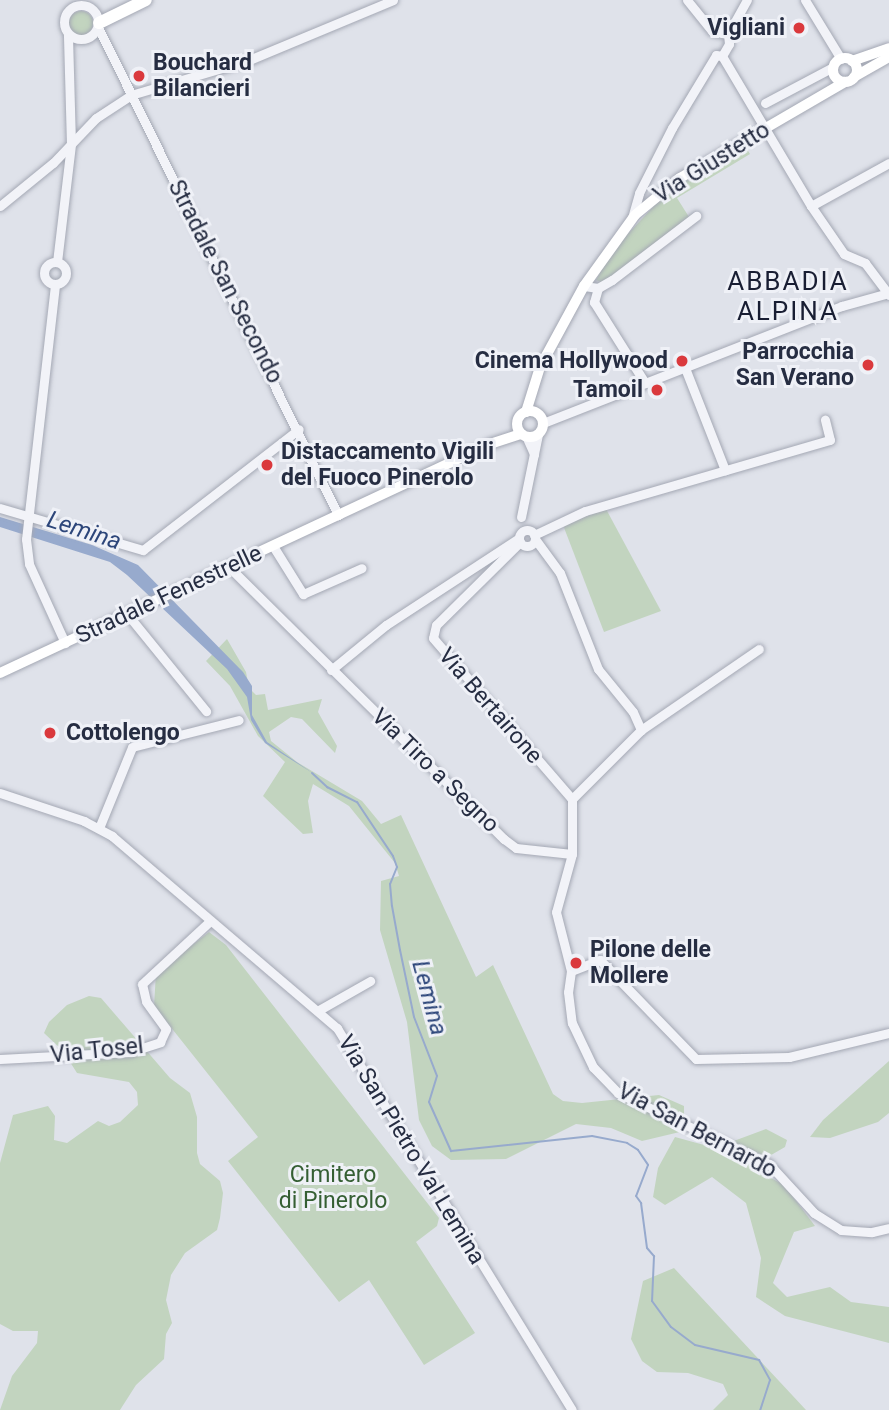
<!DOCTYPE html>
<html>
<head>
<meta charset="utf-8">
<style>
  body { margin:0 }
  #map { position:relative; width:889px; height:1410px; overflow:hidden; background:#dfe2ea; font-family:Roboto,sans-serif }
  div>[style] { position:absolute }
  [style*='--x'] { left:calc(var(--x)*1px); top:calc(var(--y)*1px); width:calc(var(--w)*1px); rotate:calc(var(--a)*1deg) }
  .green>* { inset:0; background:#c2d4bf }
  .round { border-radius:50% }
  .water>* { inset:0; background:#97aacd }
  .stream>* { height:2px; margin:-1px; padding:0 1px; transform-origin:1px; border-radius:1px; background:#97aacd }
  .roads { filter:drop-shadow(0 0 2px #a4a8b4) drop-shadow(0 0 2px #a4a8b4) }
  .minor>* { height:9px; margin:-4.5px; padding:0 4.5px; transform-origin:4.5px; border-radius:4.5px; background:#f2f3f8 }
  .minor>.ring { margin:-4.5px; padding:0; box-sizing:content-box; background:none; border:9px solid #f2f3f8; border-radius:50% }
  .major>* { height:10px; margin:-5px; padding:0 5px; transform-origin:5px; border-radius:5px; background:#fff }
  .major>.ring { margin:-5px; padding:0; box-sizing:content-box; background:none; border:10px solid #fff; border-radius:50% }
  .highway>* { height:12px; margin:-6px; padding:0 6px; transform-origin:6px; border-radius:6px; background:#fff }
  .dots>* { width:19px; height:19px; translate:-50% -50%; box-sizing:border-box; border:4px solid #eff1f7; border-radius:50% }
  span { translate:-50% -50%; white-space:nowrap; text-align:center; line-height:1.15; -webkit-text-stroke:6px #eff1f7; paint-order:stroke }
  .poi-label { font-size:23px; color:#262d42; font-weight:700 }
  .right { translate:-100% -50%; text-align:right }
  .left { translate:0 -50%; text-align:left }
  .street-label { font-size:23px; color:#262d42 }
  .park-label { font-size:23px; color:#355f33 }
  .water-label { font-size:24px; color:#2d467a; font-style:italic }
  .quarter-label { font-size:26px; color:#191e33; letter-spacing:2px }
</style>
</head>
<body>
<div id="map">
  <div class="green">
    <i class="round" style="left:69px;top:11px;width:24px;height:24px"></i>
    <i style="clip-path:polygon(745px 146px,750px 154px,677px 198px,689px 217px,603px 283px,596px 280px,613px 250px,666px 193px)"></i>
    <i style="clip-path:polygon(606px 509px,661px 611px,604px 632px,563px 525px)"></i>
    <i style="clip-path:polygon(227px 639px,246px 672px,249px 688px,256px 695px,265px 694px,268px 710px,322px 699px,318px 712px,337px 746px,335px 753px,302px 719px,291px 717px,269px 732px,271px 741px,297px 762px,362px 801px,381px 824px,401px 815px,476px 977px,493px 965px,553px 1094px,563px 1101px,582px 1103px,659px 1095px,684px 1106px,684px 1131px,642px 1141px,611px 1128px,576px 1124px,506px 1159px,451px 1160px,432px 1146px,419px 1120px,407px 1022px,380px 930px,381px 881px,399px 876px,395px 863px,349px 806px,313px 784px,308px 801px,313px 833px,303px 834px,263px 796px,285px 762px,258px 736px,230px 686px,206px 661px)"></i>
    <i style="clip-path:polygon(209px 932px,226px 945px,439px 1218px,437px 1226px,416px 1242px,475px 1333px,424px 1365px,369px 1280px,339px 1302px,228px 1161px,258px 1137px,154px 1006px,156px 973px)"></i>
    <i style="clip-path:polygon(89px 996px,101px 998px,170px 1078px,190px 1093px,197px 1117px,197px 1153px,200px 1164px,220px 1181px,223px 1193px,220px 1218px,217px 1230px,185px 1253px,171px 1275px,166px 1300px,172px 1323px,166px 1334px,164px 1359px,136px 1385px,120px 1410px,0 1410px,12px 1376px,37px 1343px,38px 1331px,13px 1331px,0 1324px,0 1163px,13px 1115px,48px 1106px,55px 1116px,54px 1140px,67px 1143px,98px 1121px,109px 1126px,120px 1122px,138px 1105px,137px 1092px,129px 1082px,77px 1073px,63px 1051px,44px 1033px,49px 1022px,67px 1005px)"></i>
    <i style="clip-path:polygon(889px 1061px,889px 1113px,878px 1122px,830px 1138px,810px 1137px,823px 1120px)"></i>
    <i style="clip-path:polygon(766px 1129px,787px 1140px,785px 1147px,750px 1167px,784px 1185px,815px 1226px,794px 1232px,773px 1283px,787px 1297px,830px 1287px,851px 1302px,889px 1307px,889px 1343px,785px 1316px,756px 1297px,761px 1258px,746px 1203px,712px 1177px,665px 1205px,653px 1197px,658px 1168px,675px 1137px,715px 1148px)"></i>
    <i style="clip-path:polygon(674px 1268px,806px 1410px,713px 1410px,728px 1395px,723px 1384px,688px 1373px,657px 1372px,642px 1361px,631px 1339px,643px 1281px)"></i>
  </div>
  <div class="water">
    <i style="clip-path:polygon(0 517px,92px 545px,138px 565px,243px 672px,252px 686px,252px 715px,267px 742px,314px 774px,265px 743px,251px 720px,247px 697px,227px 669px,127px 575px,110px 562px,0 527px)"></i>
  </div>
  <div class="stream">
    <i style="--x:312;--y:773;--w:21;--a:43"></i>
    <i style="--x:327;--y:787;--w:34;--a:27"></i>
    <i style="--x:357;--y:802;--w:65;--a:56.3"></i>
    <i style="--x:393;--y:856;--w:12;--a:70"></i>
    <i style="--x:397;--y:867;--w:18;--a:112"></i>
    <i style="--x:390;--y:884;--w:22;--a:85"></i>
    <i style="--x:392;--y:906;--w:45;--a:79.7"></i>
    <i style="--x:400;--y:950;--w:68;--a:78.2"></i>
    <i style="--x:414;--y:1017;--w:63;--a:68.7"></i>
    <i style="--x:437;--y:1076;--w:27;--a:107"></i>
    <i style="--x:429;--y:1102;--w:54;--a:65.8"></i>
    <i style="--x:451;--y:1151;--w:142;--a:-6.1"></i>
    <i style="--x:592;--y:1136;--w:36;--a:11"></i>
    <i style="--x:627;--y:1143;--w:13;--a:32"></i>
    <i style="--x:638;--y:1150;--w:18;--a:56"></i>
    <i style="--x:648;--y:1165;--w:33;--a:111"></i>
    <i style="--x:636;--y:1196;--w:9;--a:54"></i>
    <i style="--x:641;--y:1203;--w:45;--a:82.4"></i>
    <i style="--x:647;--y:1248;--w:11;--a:49"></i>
    <i style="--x:654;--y:1256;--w:45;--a:92.5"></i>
    <i style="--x:652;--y:1301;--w:32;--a:54"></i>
    <i style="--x:671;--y:1327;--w:30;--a:37"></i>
    <i style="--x:695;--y:1345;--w:66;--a:13.2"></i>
    <i style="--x:759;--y:1360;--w:23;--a:61"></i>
    <i style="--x:770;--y:1380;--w:32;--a:108"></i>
  </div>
  <div class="roads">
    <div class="minor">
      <i style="--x:687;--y:0;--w:40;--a:51"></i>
      <i style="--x:712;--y:31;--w:16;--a:11"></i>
      <i style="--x:805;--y:0;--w:69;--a:58.6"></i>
      <i class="ring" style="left:64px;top:5px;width:25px;height:25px"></i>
      <i style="--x:98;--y:27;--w:544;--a:63.81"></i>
      <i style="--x:728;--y:34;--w:10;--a:84"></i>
      <i style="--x:729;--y:44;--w:14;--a:120"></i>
      <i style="--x:722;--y:56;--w:174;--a:59.3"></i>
      <i style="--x:811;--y:206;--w:58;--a:55.5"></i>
      <i style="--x:844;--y:254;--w:23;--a:23"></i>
      <i style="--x:865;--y:263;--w:40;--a:53"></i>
      <i style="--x:728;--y:34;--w:39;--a:-61"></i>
      <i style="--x:765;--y:103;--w:77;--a:-27.9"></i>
      <i style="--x:0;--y:206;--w:68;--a:-39.1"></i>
      <i style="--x:53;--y:163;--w:62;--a:-46.3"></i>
      <i style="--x:96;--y:118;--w:42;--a:-33.3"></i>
      <i style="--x:131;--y:95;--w:123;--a:-16.5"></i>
      <i style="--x:249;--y:60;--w:156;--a:-22.6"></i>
      <i style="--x:811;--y:206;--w:89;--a:-28.9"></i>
      <i style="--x:632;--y:218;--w:26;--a:-74"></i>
      <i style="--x:639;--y:193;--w:73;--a:-63.1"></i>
      <i style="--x:672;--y:128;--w:85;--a:-58.9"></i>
      <i style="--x:716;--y:55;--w:6;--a:9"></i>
      <i class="ring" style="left:44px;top:262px;width:13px;height:13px"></i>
      <i style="--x:57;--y:262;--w:119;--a:-83.2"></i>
      <i style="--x:71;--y:144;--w:110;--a:-91.6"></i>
      <i style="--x:55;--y:285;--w:256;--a:96.5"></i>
      <i style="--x:26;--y:539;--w:25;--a:83"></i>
      <i style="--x:29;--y:564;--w:87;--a:65.5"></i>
      <i style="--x:584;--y:286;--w:14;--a:8"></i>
      <i style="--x:598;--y:288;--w:16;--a:-30"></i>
      <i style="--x:612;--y:280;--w:106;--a:-37.3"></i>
      <i style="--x:598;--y:288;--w:15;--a:106"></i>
      <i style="--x:594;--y:302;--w:96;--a:57.8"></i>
      <i style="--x:685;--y:368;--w:110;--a:68.6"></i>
      <i style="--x:543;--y:423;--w:321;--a:-21.4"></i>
      <i style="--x:842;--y:306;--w:49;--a:-15.5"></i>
      <i style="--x:526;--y:436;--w:20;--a:66"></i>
      <i style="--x:0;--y:508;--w:149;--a:16.4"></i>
      <i style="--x:143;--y:550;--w:197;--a:-37.8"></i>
      <i style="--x:521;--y:517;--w:85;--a:-78.4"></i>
      <i class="ring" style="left:519px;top:530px;width:7px;height:7px"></i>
      <i style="--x:534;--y:535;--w:56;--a:-25.2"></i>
      <i style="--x:585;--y:511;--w:255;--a:-16.2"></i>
      <i style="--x:830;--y:440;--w:21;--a:-104"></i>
      <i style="--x:535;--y:539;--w:42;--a:53.7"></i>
      <i style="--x:560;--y:573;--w:103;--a:68.4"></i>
      <i style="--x:598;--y:669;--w:55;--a:50.9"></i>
      <i style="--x:633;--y:712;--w:20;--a:66"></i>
      <i style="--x:641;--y:730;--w:98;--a:135"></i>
      <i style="--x:520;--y:542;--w:118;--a:135.3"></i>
      <i style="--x:436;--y:625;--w:13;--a:103"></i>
      <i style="--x:433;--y:638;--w:213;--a:49.2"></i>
      <i style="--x:572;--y:799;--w:55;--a:90"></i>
      <i style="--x:273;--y:546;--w:57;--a:58"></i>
      <i style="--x:303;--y:594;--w:64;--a:-23.8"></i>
      <i style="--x:229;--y:567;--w:387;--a:44.7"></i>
      <i style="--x:504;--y:839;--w:15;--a:37"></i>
      <i style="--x:516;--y:848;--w:56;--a:6.1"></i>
      <i style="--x:572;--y:854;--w:60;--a:105.4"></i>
      <i style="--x:556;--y:912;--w:61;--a:75.7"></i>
      <i style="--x:128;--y:615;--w:124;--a:50.9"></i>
      <i style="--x:331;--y:670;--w:71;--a:-39.3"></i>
      <i style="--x:386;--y:625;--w:159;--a:-33.2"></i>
      <i style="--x:641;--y:730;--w:143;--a:-34.5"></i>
      <i style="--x:0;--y:793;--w:89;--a:18.4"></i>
      <i style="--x:84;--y:821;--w:32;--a:28"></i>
      <i style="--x:112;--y:836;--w:296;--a:40.5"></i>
      <i style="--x:337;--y:1028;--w:448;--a:58.4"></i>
      <i style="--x:99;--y:828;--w:87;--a:-67.8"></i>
      <i style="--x:132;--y:747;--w:110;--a:-14.2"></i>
      <i style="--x:571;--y:971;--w:21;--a:98"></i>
      <i style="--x:568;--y:992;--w:31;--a:83"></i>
      <i style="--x:572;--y:1023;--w:49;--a:64.5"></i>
      <i style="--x:593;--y:1067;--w:36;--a:46"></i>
      <i style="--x:618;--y:1093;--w:167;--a:25.2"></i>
      <i style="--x:769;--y:1164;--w:67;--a:47.4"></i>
      <i style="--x:814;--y:1213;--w:32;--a:32"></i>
      <i style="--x:841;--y:1230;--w:31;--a:4"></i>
      <i style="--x:872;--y:1232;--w:17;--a:-13"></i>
      <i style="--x:571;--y:971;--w:31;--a:-21"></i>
      <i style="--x:600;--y:960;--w:138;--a:45.9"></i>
      <i style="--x:696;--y:1059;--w:93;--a:-1.2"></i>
      <i style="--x:789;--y:1057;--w:103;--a:-13.5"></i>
      <i style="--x:319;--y:1010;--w:59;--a:-29.6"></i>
      <i style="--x:0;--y:1059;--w:130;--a:-3.1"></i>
      <i style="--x:130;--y:1052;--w:32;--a:-18"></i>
      <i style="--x:160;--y:1042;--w:14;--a:-65"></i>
      <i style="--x:166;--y:1029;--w:34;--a:-126"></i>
      <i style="--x:146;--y:1001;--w:17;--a:-103"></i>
      <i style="--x:142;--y:984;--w:91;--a:-42.8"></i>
    </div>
    <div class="major">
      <i class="ring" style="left:833px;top:58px;width:14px;height:14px"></i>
      <i style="--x:852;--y:61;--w:39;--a:-19"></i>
      <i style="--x:854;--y:77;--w:40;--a:-29.7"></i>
      <i class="ring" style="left:517px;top:411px;width:16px;height:16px"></i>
      <i style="--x:526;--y:412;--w:47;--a:-72.7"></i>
      <i style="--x:540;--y:367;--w:92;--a:-61.5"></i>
      <i style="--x:584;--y:286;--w:87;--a:-54.3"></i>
      <i style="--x:635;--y:215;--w:58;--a:-39.4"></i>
      <i style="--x:680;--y:178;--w:191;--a:-30.2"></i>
      <i style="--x:0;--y:673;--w:541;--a:-25.05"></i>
      <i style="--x:490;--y:444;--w:33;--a:-18"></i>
    </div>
    <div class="highway">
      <i style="--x:99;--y:23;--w:52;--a:-26.1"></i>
    </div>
  </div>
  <div class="dots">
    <i style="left:799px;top:28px;background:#da393d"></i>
    <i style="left:139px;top:76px;background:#da393d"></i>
    <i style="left:682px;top:361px;background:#da393d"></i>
    <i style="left:868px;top:365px;background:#da393d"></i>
    <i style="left:657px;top:390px;background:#da393d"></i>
    <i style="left:267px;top:465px;background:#da393d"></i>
    <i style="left:50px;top:733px;background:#da393d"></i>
    <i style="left:576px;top:963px;background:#da393d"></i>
  </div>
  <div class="poi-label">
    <span class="right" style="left:785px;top:28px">Vigliani</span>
    <span class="left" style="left:153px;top:76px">Bouchard<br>Bilancieri</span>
    <span class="right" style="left:854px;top:365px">Parrocchia<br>San Verano</span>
    <span class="right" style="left:668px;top:361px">Cinema Hollywood</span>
    <span class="right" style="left:643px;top:390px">Tamoil</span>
    <span class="left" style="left:281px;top:465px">Distaccamento Vigili<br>del Fuoco Pinerolo</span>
    <span class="left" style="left:66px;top:733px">Cottolengo</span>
    <span class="left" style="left:590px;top:963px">Pilone delle<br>Mollere</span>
  </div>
  <div class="street-label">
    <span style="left:712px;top:163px;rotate:-32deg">Via Giustetto</span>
    <span style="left:225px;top:282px;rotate:63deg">Stradale San Secondo</span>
    <span style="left:169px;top:595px;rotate:-25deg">Stradale Fenestrelle</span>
    <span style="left:490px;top:706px;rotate:49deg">Via Bertairone</span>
    <span style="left:435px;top:771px;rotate:44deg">Via Tiro a Segno</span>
    <span style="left:97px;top:1051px;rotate:-6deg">Via Tosel</span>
    <span style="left:697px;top:1131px;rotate:28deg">Via San Bernardo</span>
    <span style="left:411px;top:1150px;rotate:59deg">Via San Pietro Val Lemina</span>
  </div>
  <div class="park-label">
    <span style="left:333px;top:1188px">Cimitero<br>di Pinerolo</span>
  </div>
  <div class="water-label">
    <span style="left:84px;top:531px;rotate:18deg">Lemina</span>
    <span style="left:429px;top:998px;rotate:75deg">Lemina</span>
  </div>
  <div class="quarter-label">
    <span style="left:788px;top:297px">ABBADIA<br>ALPINA</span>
  </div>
</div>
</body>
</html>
